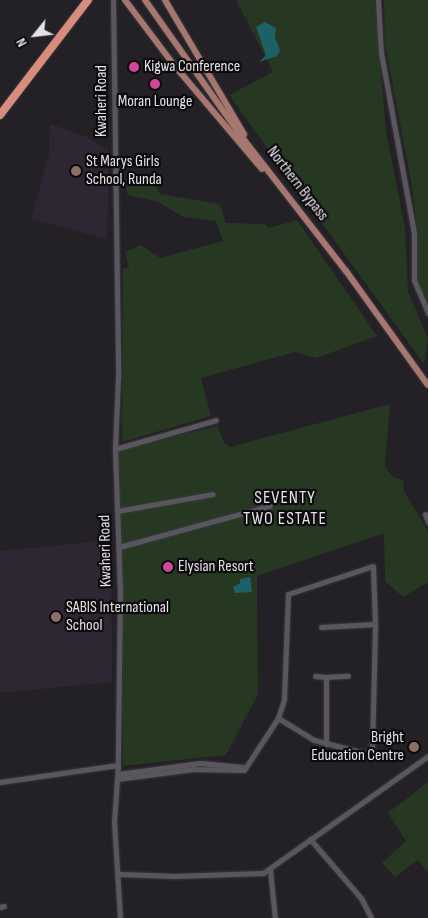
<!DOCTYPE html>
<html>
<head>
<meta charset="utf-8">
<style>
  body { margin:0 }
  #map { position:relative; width:428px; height:918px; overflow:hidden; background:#232026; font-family:"Sofia Sans Condensed",sans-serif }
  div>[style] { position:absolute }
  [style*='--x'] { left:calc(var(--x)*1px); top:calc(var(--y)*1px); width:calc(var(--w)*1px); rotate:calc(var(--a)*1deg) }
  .built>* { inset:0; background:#2d2733 }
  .green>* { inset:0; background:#263822 }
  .water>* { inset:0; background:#1d6168 }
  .roads { filter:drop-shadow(0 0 1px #3c3a3e) drop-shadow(0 0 1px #3c3a3e) }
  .minor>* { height:5px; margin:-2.5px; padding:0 2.5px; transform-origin:2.5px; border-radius:2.5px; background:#5a565e }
  .major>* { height:6px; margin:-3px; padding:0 3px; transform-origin:3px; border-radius:3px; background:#a6766f }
  .highway>* { height:8px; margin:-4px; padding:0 4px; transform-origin:4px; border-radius:4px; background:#d88c7b }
  .dots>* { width:14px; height:14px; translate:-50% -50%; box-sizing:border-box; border:2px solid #0c0a0d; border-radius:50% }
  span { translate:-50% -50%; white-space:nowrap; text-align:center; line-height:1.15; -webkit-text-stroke:4.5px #0c0a0d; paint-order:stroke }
  .poi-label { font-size:16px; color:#e4e2e6 }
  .left { translate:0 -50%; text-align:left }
  .right { translate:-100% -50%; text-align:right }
  .street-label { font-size:16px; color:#e4e2e6 }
  .neighbourhood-label { font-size:18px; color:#e4e2e6; letter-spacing:1px }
  .north { position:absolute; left:10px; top:10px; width:50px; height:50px; -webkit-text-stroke:4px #0c0a0d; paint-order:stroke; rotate:241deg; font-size:14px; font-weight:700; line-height:20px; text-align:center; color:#e4e2e6 }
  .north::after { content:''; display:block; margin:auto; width:18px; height:22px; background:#e4e2e6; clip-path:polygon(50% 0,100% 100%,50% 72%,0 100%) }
</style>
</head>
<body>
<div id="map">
  <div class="built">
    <i style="clip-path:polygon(50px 124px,85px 136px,109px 151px,107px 239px,31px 219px,49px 154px)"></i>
    <i style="clip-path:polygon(111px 540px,112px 682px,0 693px,0 551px)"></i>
  </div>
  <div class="green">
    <i style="clip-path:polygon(236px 0,375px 0,386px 132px,405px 228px,408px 292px,428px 338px,424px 364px,229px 95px,273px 72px)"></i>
    <i style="clip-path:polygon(384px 0,428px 0,428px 307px,417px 286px,418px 235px,411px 181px,385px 44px)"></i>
    <i style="clip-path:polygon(151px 178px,160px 194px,220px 204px,226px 223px,265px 224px,269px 228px,297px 220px,377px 336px,316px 358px,295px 352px,201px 378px,211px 416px,122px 442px,123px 269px,129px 267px,125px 252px,141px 245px,160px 258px,223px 241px,216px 221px,184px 217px,156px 201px,128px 195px,124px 180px)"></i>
    <i style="clip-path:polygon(390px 404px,385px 467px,393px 477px,403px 480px,404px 491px,428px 531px,428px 582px,403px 597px,385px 581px,384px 533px,257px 576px,258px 694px,226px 755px,123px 766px,122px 595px,117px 451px,217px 426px,225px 444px,230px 447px)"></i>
    <i style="clip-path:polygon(428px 782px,428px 872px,418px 860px,395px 877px,382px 863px,406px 841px,388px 813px)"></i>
  </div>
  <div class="water">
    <i style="clip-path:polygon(265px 22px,276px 28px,275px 38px,280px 50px,277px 56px,259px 62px,266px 55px,256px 27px)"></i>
    <i style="clip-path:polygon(250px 577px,252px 592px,235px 593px,233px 587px,240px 583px,240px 579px)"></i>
  </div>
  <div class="roads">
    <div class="minor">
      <i style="--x:113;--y:0;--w:377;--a:89.2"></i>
      <i style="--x:118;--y:377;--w:72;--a:92.4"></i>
      <i style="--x:115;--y:449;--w:140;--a:88"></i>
      <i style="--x:120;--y:589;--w:176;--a:90.7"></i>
      <i style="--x:118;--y:765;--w:57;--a:94"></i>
      <i style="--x:114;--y:822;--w:96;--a:86.4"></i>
      <i style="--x:378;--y:0;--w:53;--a:86.8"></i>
      <i style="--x:381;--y:53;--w:183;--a:79.6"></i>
      <i style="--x:414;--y:233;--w:47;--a:90"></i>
      <i style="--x:414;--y:280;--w:36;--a:67"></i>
      <i style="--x:115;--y:449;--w:105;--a:-16"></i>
      <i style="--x:117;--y:511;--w:97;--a:-10"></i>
      <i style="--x:425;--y:514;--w:9;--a:69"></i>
      <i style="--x:119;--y:547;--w:156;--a:-15.3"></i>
      <i style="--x:315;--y:676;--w:11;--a:5"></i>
      <i style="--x:326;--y:677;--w:67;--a:90"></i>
      <i style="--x:326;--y:677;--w:22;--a:-3"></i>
      <i style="--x:278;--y:718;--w:42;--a:31.4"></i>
      <i style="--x:314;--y:740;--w:53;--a:14.3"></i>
      <i style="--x:365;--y:753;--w:7;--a:-16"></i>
      <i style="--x:372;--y:751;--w:127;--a:-88.6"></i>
      <i style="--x:118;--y:774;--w:83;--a:-7.6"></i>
      <i style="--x:200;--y:763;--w:43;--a:5.3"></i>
      <i style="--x:117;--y:779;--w:77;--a:-7.5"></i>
      <i style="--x:193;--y:769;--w:51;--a:1.1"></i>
      <i style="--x:244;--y:770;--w:62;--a:-56.8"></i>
      <i style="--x:278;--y:718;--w:20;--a:-72"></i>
      <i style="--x:284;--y:699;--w:105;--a:-87.8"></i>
      <i style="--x:288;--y:594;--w:89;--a:-18.2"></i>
      <i style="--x:373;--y:566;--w:58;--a:88"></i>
      <i style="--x:375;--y:624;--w:54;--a:176.8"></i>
      <i style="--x:0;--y:782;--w:119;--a:-8.2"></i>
      <i style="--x:310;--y:839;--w:78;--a:49.2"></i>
      <i style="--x:361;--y:898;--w:22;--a:63"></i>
      <i style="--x:270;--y:870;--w:48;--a:84.1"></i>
      <i style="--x:119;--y:874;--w:56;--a:2"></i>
      <i style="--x:175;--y:876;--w:88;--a:-2"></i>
      <i style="--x:263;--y:873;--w:202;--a:-35.3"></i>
      <i style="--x:0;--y:907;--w:4;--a:-14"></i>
    </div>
    <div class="major">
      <i style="--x:125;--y:0;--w:81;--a:53"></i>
      <i style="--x:174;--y:65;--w:136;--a:49.8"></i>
      <i style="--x:145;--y:0;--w:161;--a:54.8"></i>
      <i style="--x:238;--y:132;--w:176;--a:52.2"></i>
      <i style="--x:346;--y:271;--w:140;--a:54.3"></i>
      <i style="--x:165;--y:0;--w:156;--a:59.5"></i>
    </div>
    <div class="highway">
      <i style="--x:0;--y:115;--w:145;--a:-52.6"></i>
    </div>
  </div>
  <div class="dots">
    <i style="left:134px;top:67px;background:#d1479c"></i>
    <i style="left:155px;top:84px;background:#d1479c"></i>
    <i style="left:76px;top:171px;background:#8d6e63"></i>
    <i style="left:168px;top:567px;background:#d1479c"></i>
    <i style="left:56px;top:617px;background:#8d6e63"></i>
    <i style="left:414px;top:747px;background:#8d6e63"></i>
  </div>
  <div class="poi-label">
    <span class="left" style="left:144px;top:67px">Kigwa Conference</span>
    <span style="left:155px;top:102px">Moran Lounge</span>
    <span class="left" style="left:86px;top:171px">St Marys Girls<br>School, Runda</span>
    <span class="left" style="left:178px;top:567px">Elysian Resort</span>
    <span class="left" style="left:66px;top:617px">SABIS International<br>School</span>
    <span class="right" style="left:404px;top:747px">Bright<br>Education Centre</span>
  </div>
  <div class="street-label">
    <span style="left:102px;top:101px;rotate:-90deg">Kwaheri Road</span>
    <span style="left:297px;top:184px;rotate:52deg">Northern Bypass</span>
    <span style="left:106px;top:551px;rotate:-91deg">Kwaheri Road</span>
  </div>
  <div class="neighbourhood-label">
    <span style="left:285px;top:509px">SEVENTY<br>TWO ESTATE</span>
  </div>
  <div class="north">N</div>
</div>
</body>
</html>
